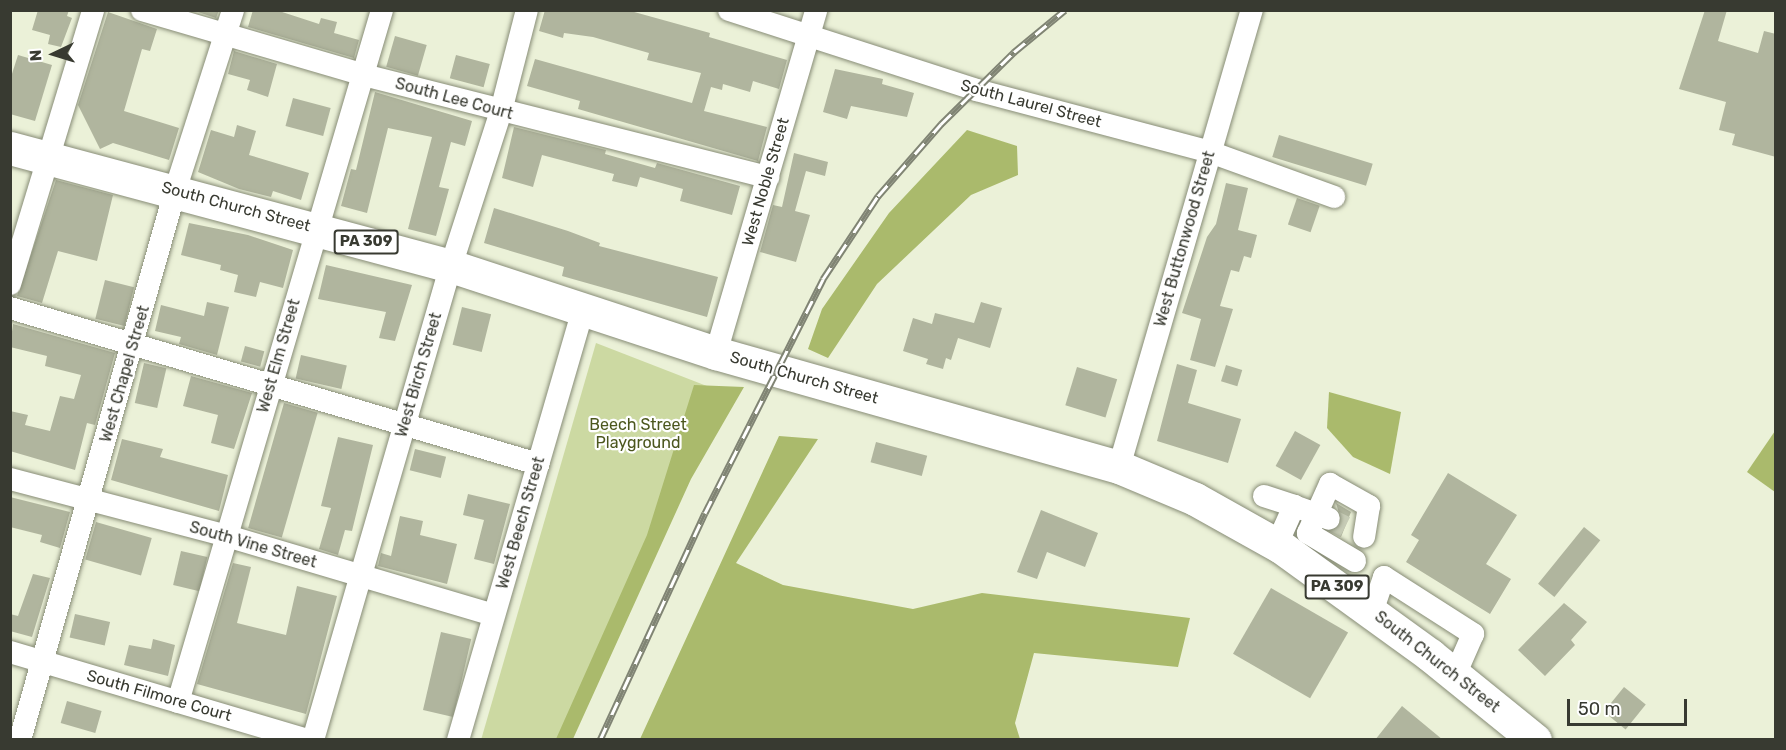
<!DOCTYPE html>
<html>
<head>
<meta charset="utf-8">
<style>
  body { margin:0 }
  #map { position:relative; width:1786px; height:750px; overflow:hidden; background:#ebf1d8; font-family:Rubik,sans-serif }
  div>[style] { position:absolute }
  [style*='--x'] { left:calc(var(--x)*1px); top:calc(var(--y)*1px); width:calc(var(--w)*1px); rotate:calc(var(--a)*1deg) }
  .green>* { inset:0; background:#ccd9a2 }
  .forest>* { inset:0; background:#aaba6c }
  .building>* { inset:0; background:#b0b59e; transform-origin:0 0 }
  .minor-tunnel>* { height:22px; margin-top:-11px; transform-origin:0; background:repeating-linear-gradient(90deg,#c7ccb7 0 22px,transparent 0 33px) }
  .roads { filter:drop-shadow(0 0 2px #878c76) drop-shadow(0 0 2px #878c76) }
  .minor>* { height:22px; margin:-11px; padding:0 11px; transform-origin:11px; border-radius:11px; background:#fff }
  .highway>* { height:33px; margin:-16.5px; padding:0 16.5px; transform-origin:16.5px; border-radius:16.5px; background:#fff }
  .rail>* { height:7px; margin-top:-3.5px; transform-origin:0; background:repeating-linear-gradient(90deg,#fff 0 14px,#808474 0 28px); box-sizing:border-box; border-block:2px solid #808474 }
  span { translate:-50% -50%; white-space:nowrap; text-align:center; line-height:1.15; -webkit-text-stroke:4.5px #fff; paint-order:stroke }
  .shield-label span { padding:2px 4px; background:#fff; border:2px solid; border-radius:4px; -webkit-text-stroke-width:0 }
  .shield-label { font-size:15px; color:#383a31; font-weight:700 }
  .street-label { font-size:16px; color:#383a31 }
  .park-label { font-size:16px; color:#4c571e }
  .frame { position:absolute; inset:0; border:12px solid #383a31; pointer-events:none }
  .north { position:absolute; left:24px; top:24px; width:60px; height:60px; -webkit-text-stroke:4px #fff; paint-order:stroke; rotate:266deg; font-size:16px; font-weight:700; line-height:24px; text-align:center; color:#383a31 }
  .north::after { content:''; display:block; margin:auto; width:21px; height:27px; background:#383a31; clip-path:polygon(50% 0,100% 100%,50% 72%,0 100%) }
  .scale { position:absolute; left:1567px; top:699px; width:120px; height:27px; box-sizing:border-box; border:3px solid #383a31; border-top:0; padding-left:8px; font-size:18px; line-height:21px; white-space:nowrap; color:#383a31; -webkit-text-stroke:4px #fff; paint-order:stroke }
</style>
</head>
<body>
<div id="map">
  <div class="green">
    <i style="clip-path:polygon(596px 343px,730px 395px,567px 739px,481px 740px)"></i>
  </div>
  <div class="forest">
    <i style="clip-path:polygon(967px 130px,1017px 146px,1018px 175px,971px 195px,877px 284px,828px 358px,808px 349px,822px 309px,889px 213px)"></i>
    <i style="clip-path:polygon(694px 385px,744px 387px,691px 479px,573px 739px,556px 739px,647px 535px)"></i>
    <i style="clip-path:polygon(1329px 392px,1401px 412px,1390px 474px,1353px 457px,1327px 428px)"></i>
    <i style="clip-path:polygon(1775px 431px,1775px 492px,1747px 472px)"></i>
    <i style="clip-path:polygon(779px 436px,818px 439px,736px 563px,783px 585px,913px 609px,982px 593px,1190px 618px,1178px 667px,1034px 653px,1015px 723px,1020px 739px,640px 739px)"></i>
  </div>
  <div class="building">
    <i style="clip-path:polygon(38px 10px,69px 10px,67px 16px,72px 18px,61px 47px,48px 44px,50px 35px,32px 30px)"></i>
    <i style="clip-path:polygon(192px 10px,219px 10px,216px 18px)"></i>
    <i style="clip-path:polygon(253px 10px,276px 10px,319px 24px,321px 18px,337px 22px,334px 33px,359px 40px,354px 58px,248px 27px)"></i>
    <i style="clip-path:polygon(545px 10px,627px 10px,710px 33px,709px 37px,787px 60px,779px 89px,753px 81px,750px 92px,723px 84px,722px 90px,711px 87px,704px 111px,767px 127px,758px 161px,578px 109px,580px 101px,527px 86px,535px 59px,692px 103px,701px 73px,647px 60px,649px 53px,593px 37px,564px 33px,563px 38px,539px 31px)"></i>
    <i style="clip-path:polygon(1705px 10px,1727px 10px,1718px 41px,1758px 53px,1764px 31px,1776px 34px,1776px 157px,1732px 145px,1735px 134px,1719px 130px,1726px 102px,1679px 89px)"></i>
    <i style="clip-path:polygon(108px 12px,157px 29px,150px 51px,142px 49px,124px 111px,179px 128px,169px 160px,113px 143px,100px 149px,78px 105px)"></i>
    <i style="left:395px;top:36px;width:33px;height:32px;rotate:16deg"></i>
    <i style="clip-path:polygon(234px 51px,277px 64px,268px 97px,247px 90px,250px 80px,228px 74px)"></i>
    <i style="clip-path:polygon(18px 55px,52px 65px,35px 121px,10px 114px,10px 80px)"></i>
    <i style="left:456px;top:55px;width:35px;height:24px;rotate:15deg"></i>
    <i style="clip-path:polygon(835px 69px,883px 79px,882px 84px,914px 93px,907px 117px,851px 106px,847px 119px,823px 112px)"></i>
    <i style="clip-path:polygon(375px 92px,472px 121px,465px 146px,451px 142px,439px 187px,449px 189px,436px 236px,408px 229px,432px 137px,388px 128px,367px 213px,341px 206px,351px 169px,356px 170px)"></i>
    <i style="left:293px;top:98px;width:39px;height:29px;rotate:15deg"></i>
    <i style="clip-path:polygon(237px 125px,256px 131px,249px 155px,309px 173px,301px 200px,273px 191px,271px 197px,239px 189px,198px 172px,211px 130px,234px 137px)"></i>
    <i style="clip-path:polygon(514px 127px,606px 150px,605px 154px,655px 168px,657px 163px,740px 186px,732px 215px,680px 201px,683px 189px,640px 177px,637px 187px,612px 181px,614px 174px,542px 155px,533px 187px,502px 178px)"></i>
    <i style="left:1279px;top:135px;width:98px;height:23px;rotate:17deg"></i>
    <i style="clip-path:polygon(794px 153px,828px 162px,825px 176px,806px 171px,795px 211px,810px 215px,796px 262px,760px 252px,773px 205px,782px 207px)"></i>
    <i style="clip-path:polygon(56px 180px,113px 195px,97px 261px,58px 251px,42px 303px,17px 296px)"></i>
    <i style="clip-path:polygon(1226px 183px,1248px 188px,1238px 230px,1257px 235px,1251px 258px,1244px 256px,1239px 272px,1231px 270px,1220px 306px,1233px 309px,1215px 367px,1190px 360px,1201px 319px,1182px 313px,1207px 237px,1216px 224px)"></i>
    <i style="left:1297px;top:198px;width:24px;height:28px;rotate:19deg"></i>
    <i style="clip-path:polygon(494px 208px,568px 231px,600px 243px,599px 246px,718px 277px,707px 317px,562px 276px,564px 267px,484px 243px)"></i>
    <i style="clip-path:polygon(189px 223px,248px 235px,293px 250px,283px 288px,260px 282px,256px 297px,234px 292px,238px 275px,220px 270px,221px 265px,181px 255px)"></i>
    <i style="clip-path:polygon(326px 265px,412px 285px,395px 341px,379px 338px,386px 312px,318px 299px)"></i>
    <i style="left:105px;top:280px;width:30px;height:40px;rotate:14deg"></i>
    <i style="clip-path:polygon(207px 302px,229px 307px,217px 355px,179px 344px,181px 337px,155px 331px,161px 305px,204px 316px)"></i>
    <i style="clip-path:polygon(981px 302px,1002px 308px,990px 348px,958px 338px,951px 360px,946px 358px,943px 369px,926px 364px,928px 359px,903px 351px,913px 318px,932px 324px,935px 313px,974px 323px)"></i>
    <i style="left:462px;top:307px;width:30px;height:39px;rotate:14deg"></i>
    <i style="clip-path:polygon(13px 324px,115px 353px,95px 425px,87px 423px,75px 470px,10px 451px,10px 411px,28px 415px,25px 425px,50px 431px,60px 396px,74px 399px,81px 375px,45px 366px,47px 356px,10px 347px)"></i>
    <i style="left:245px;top:346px;width:20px;height:16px;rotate:15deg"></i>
    <i style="left:301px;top:355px;width:47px;height:24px;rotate:13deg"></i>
    <i style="left:144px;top:363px;width:23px;height:41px;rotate:13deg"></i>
    <i style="clip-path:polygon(1177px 364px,1197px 370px,1188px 403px,1241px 419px,1228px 463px,1157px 441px)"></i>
    <i style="left:1226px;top:365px;width:17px;height:17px;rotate:17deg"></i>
    <i style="left:1077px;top:367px;width:42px;height:40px;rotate:17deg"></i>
    <i style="clip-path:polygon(191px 376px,252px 393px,234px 449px,211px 443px,218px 415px,183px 406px)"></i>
    <i style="left:284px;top:403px;width:35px;height:130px;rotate:16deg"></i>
    <i style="left:1295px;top:431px;width:29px;height:40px;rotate:29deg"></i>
    <i style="clip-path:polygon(338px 437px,373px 445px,352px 531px,345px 530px,338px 555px,319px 549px,331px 508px,321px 506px)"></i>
    <i style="clip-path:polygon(122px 439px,163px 449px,160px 457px,228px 475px,219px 511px,111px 480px)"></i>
    <i style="left:876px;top:442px;width:53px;height:21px;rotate:15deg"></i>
    <i style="left:415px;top:449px;width:32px;height:22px;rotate:14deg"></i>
    <i style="clip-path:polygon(1448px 473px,1517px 515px,1486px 564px,1511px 579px,1490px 614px,1406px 562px,1419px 540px,1411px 535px)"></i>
    <i style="clip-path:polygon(468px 494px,510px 504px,494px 564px,474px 559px,484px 520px,463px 515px)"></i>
    <i style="clip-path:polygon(10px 497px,70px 512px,60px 548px,40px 542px,42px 535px,10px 527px)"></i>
    <i style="clip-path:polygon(1336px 503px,1351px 512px,1341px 537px,1332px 532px,1342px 523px)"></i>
    <i style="clip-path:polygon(1041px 510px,1098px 533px,1085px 567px,1047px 552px,1037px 579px,1017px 572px)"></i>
    <i style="clip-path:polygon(400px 516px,423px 521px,420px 535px,457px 544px,447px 584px,378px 566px,381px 553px,391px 556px)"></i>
    <i style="left:96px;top:522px;width:58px;height:39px;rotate:16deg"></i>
    <i style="left:1584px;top:527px;width:21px;height:73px;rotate:39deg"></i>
    <i style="left:181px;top:551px;width:27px;height:35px;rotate:13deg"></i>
    <i style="clip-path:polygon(233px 563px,251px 567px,237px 623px,286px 635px,297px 586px,337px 596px,306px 714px,197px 684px)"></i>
    <i style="clip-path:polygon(33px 574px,50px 578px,32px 637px,10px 631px,10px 614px,18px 616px)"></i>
    <i style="left:1271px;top:588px;width:89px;height:76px;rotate:30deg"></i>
    <i style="clip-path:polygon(1564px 603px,1587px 622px,1571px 640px,1575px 645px,1545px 676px,1518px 650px)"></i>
    <i style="left:75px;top:614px;width:36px;height:24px;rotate:13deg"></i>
    <i style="left:441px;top:632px;width:31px;height:80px;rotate:13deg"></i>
    <i style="clip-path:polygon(153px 639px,175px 645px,168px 676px,124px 665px,129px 645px,151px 649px)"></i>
    <i style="left:1624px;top:687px;width:28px;height:32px;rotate:39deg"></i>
    <i style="left:67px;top:701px;width:36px;height:23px;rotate:16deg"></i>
    <i style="clip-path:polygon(1402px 706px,1443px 740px,1375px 740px)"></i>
  </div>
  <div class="minor-tunnel">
    <i style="--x:1329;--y:519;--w:18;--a:27"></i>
  </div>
  <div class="roads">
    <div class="minor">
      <i style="--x:142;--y:10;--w:231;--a:16.3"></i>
      <i style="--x:364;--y:75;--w:417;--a:14.2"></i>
      <i style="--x:729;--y:10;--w:260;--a:17.9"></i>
      <i style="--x:976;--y:90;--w:242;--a:14.8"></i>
      <i style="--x:1210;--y:152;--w:132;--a:19.9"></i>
      <i style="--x:10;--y:284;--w:286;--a:-73.1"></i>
      <i style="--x:10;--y:308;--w:551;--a:16.46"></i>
      <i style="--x:716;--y:353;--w:357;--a:-73.7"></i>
      <i style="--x:1119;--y:467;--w:476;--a:-73.8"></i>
      <i style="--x:10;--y:479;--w:224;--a:14.7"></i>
      <i style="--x:227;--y:536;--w:278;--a:16.5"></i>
      <i style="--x:1264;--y:496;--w:32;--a:18"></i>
      <i style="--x:1277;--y:544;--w:42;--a:-65.9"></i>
      <i style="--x:1294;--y:506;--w:37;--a:20"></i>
      <i style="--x:1355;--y:561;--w:55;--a:-149.2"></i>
      <i style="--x:1308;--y:533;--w:54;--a:-65.8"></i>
      <i style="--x:1330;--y:484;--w:45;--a:29.4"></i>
      <i style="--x:1369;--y:506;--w:31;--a:99"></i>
      <i style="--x:1372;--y:612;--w:37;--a:-71"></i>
      <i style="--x:1384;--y:577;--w:106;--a:32.6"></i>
      <i style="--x:1473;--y:634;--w:45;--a:113.7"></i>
      <i style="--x:10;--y:652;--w:310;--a:16.5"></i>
      <i style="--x:178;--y:702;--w:721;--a:-73.57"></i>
      <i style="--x:20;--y:740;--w:570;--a:-74.23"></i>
      <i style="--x:175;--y:191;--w:190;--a:-72.2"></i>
      <i style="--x:313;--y:740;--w:494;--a:-73.8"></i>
      <i style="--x:451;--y:266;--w:163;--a:-72.1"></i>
      <i style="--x:501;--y:111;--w:104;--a:-75.6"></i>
      <i style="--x:458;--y:740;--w:451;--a:-73.8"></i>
    </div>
    <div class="highway">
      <i style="--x:10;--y:148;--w:457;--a:15"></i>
      <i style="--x:451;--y:266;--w:279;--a:18.2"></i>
      <i style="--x:716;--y:353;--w:419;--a:15.8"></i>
      <i style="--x:1119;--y:467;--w:82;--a:22.8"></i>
      <i style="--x:1195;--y:499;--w:98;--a:29.2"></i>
      <i style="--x:1281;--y:547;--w:184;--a:35.9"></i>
      <i style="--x:1430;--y:655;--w:135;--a:39"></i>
    </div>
  </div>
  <div class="rail">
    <i style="--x:600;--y:740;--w:250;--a:-65.2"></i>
    <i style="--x:705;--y:513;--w:262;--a:-63.2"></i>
    <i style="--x:823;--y:279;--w:100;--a:-56.5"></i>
    <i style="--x:878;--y:196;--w:96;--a:-48.8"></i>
    <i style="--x:941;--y:124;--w:103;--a:-44.6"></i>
    <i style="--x:1014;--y:52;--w:66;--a:-39.5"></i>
  </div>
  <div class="shield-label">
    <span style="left:366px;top:242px">PA 309</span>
    <span style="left:1337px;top:587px">PA 309</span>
  </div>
  <div class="street-label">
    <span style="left:454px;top:99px;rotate:15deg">South Lee Court</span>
    <span style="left:1031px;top:104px;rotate:15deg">South Laurel Street</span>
    <span style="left:766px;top:182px;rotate:-74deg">West Noble Street</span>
    <span style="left:236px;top:207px;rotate:15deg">South Church Street</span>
    <span style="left:1185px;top:239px;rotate:-74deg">West Buttonwood Street</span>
    <span style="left:279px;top:356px;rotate:-74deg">West Elm Street</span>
    <span style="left:125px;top:374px;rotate:-74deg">West Chapel Street</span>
    <span style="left:419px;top:375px;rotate:-74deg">West Birch Street</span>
    <span style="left:804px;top:378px;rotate:16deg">South Church Street</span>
    <span style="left:521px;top:523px;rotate:-74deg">West Beech Street</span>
    <span style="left:253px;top:545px;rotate:16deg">South Vine Street</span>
    <span style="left:1437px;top:662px;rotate:38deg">South Church Street</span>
    <span style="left:159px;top:696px;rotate:16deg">South Filmore Court</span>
  </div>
  <div class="park-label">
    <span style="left:638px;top:434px">Beech Street<br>Playground</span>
  </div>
  <div class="frame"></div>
  <div class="north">N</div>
  <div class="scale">50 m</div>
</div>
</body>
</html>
